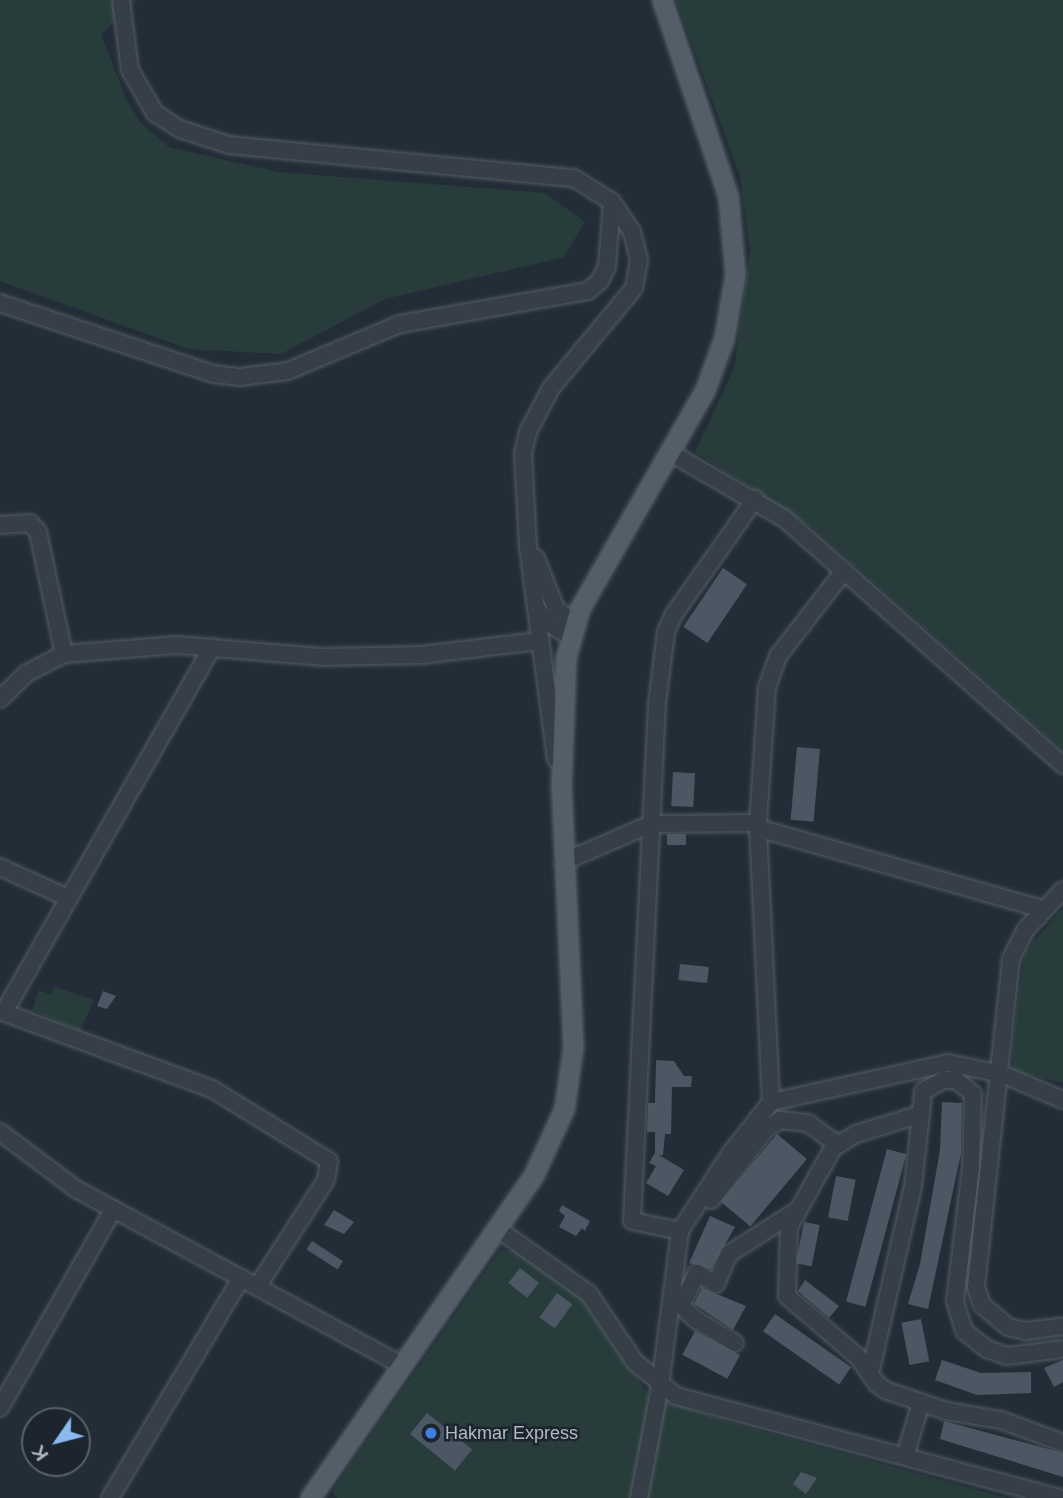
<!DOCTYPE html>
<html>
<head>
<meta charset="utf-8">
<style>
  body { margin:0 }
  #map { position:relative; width:1063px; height:1498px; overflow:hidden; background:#232d37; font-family:Arial,sans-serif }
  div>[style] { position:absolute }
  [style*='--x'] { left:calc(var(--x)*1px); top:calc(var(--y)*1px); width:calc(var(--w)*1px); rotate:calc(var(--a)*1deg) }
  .green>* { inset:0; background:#283c3b }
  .building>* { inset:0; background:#4b5863; transform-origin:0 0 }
  .roads { filter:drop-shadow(0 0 2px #545d66) drop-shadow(0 0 2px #545d66) }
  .minor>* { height:16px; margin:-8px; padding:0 8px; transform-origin:8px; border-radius:8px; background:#363f48 }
  .major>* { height:19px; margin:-9.5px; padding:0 9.5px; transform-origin:9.5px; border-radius:9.5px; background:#545e68 }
  .dots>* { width:19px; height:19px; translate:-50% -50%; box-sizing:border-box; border:4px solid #1c242d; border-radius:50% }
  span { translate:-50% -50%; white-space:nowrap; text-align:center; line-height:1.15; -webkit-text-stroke:5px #1c242d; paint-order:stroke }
  .poi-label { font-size:18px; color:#b1bac4 }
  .left { translate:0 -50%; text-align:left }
  .north { position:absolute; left:21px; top:1407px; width:70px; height:70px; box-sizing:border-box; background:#1c242d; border:2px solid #586069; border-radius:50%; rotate:235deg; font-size:19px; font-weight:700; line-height:28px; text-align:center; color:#b1bac4 }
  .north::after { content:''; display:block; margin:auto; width:24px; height:32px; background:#8cb9ef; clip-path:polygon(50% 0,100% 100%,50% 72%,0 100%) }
</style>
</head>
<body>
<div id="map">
  <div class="green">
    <i style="clip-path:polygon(0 0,138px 0,101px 34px,127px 101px,141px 123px,169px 147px,278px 172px,545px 193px,585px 222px,564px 257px,385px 299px,281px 354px,188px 349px,0 281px)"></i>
    <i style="clip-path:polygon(676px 0,1063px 0,1063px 750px,810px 526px,695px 452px,734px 368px,750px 251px,740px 177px)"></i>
    <i style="clip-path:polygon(1063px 908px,1063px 1083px,1013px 1071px,1012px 1049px,1024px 953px)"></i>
    <i style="clip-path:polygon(54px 987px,94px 1000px,80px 1031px,32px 1010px,39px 990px,51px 995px)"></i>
    <i style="clip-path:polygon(500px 1250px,515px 1251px,552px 1272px,587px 1303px,649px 1395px,733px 1423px,1007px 1498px,337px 1498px,332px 1491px)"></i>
  </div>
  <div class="building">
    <i style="left:723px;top:568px;width:29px;height:71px;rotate:34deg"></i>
    <i style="left:797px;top:747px;width:23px;height:73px;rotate:5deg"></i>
    <i style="left:673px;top:772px;width:22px;height:34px;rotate:3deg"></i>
    <i style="left:667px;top:834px;width:19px;height:11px"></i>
    <i style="left:680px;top:964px;width:29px;height:16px;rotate:6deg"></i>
    <i style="clip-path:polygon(103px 991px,116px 996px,107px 1009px,97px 1006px)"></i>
    <i style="clip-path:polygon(656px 1060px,674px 1061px,684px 1076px,692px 1076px,691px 1087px,672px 1087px,671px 1134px,665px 1134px,663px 1155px,659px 1155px,684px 1170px,668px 1196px,646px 1183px,656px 1166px,649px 1163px,655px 1153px,655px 1132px,647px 1132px,648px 1103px,655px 1103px)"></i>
    <i style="clip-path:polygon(942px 1102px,962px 1103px,961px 1153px,928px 1309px,908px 1304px,920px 1264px,940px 1150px)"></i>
    <i style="left:777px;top:1134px;width:39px;height:88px;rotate:40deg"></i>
    <i style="left:887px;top:1149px;width:20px;height:158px;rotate:15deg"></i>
    <i style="left:836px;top:1176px;width:20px;height:42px;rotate:11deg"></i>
    <i style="clip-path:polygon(562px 1205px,590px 1221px,585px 1231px,582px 1228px,576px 1236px,559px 1227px,565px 1216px,559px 1211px)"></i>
    <i style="clip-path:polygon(334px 1210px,354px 1222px,344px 1234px,324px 1225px)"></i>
    <i style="clip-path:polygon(710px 1216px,735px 1227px,711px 1269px,689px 1263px)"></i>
    <i style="left:804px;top:1222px;width:16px;height:42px;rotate:11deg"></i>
    <i style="left:312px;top:1241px;width:37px;height:10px;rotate:33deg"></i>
    <i style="left:520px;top:1268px;width:24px;height:19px;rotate:38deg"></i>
    <i style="clip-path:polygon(805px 1280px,839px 1306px,829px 1318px,798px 1291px)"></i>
    <i style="clip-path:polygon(702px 1288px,746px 1306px,733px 1330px,694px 1304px)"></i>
    <i style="left:557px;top:1293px;width:19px;height:30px;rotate:36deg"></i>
    <i style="left:775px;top:1314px;width:93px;height:21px;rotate:35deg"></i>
    <i style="left:921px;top:1319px;width:43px;height:20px;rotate:79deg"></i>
    <i style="left:695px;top:1331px;width:51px;height:27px;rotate:28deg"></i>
    <i style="clip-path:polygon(942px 1360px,981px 1373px,1031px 1372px,1031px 1393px,977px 1395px,935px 1380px)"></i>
    <i style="clip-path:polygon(1063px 1360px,1063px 1382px,1054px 1387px,1044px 1368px)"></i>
    <i style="left:427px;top:1413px;width:58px;height:27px;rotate:39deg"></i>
    <i style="clip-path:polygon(944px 1421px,1063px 1453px,1063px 1477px,940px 1439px)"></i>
    <i style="clip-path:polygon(801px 1472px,817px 1478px,806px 1494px,793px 1484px)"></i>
  </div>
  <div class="roads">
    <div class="minor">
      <i style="--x:121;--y:0;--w:71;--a:82.7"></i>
      <i style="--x:130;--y:70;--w:50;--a:59.8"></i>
      <i style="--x:155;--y:113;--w:30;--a:33"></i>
      <i style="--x:180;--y:129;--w:52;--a:18.1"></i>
      <i style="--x:229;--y:145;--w:347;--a:5.5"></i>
      <i style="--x:574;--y:178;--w:45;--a:32.3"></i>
      <i style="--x:612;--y:202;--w:36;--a:56"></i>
      <i style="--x:632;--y:232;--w:29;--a:76"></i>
      <i style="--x:639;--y:260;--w:28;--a:100"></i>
      <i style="--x:634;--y:288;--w:130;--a:129.7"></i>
      <i style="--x:551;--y:388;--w:50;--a:117.6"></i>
      <i style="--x:528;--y:432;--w:23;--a:103"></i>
      <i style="--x:523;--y:454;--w:93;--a:86.9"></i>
      <i style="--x:528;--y:547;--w:214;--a:82.5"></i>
      <i style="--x:0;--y:303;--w:225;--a:18.4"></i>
      <i style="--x:214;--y:374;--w:26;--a:7"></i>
      <i style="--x:240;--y:377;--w:48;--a:-7.1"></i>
      <i style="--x:288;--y:371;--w:121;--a:-22.8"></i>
      <i style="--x:400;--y:324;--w:191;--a:-10"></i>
      <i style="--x:588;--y:291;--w:16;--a:-40"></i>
      <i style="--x:600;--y:281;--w:17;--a:-65"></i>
      <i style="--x:607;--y:266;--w:64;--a:-85.5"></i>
      <i style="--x:671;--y:453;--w:132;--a:30.1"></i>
      <i style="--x:785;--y:519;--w:371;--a:41.5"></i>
      <i style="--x:0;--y:525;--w:30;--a:-4"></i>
      <i style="--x:30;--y:523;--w:12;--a:48"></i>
      <i style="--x:38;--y:532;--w:125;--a:78"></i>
      <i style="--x:536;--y:558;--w:55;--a:68.6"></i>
      <i style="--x:556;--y:609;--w:24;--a:36"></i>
      <i style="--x:536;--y:607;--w:17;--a:57"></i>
      <i style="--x:545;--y:621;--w:31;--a:32"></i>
      <i style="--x:0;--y:699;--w:37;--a:-44"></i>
      <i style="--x:27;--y:673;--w:42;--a:-27.2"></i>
      <i style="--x:64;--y:654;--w:113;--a:-4.6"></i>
      <i style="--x:177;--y:645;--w:145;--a:4.7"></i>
      <i style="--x:322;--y:657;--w:99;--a:-1.2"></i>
      <i style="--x:421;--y:655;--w:118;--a:-6.8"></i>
      <i style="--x:758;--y:828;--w:296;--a:15.9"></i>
      <i style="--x:563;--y:862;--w:96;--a:-23.4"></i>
      <i style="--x:651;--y:824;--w:107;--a:-0.5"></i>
      <i style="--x:0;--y:867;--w:75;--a:24.5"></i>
      <i style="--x:1063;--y:890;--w:54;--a:133.5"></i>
      <i style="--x:1026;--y:929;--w:34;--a:117"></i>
      <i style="--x:1011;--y:959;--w:330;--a:96.1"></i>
      <i style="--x:976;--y:1287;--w:19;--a:72"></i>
      <i style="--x:982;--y:1305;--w:34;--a:40"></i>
      <i style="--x:1008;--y:1327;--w:17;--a:13"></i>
      <i style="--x:1025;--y:1331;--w:38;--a:-7"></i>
      <i style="--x:0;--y:1011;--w:226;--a:20.2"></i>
      <i style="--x:212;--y:1089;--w:137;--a:31.6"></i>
      <i style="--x:329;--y:1161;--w:19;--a:99"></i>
      <i style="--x:326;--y:1180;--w:127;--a:122.8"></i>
      <i style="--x:4;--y:1012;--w:420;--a:-60.3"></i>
      <i style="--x:771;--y:1102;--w:279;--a:-92.7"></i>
      <i style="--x:758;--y:823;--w:136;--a:-86.2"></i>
      <i style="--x:767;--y:687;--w:33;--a:-70"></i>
      <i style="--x:778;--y:656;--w:108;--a:-52.2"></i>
      <i style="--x:921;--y:1114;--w:23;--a:-85"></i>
      <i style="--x:923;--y:1091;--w:24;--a:-28"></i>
      <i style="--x:944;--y:1080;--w:12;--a:0"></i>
      <i style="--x:956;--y:1080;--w:22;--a:39"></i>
      <i style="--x:973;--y:1094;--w:73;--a:91.6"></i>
      <i style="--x:971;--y:1167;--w:135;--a:96.8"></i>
      <i style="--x:955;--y:1301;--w:31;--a:73"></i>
      <i style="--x:964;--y:1331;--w:29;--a:38"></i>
      <i style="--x:987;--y:1349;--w:21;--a:19"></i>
      <i style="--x:1007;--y:1356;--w:56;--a:-7.1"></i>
      <i style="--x:0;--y:1132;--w:95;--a:36.9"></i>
      <i style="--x:76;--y:1189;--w:368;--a:28.4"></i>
      <i style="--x:711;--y:1200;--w:90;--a:-52.2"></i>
      <i style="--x:766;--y:1129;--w:17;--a:-33"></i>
      <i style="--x:780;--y:1120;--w:28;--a:6"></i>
      <i style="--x:808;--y:1123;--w:36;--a:36"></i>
      <i style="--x:498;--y:1229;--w:112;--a:35.5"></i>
      <i style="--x:589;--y:1294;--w:82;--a:55.9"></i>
      <i style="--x:635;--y:1362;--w:53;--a:39.7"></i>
      <i style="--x:676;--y:1396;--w:396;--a:14.9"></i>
      <i style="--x:680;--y:1231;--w:49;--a:-168.2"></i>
      <i style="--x:632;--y:1221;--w:518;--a:-87.23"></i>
      <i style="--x:657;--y:704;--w:73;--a:-82.9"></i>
      <i style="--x:666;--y:632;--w:20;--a:-66"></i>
      <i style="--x:674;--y:614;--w:141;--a:-54.8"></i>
      <i style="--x:735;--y:1343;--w:47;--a:-149"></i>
      <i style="--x:695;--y:1319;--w:19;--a:-137"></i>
      <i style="--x:681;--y:1306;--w:37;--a:-64"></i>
      <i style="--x:697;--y:1273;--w:22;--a:30"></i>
      <i style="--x:716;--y:1284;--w:33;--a:-67"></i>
      <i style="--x:729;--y:1254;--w:78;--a:-32.5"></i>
      <i style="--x:870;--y:1374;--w:193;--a:-77.1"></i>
      <i style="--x:913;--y:1186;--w:72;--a:-83.7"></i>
      <i style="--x:921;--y:1114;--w:68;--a:162.9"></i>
      <i style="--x:856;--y:1134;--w:27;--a:149"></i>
      <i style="--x:833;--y:1148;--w:90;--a:119.1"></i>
      <i style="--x:789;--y:1227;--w:69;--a:91.7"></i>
      <i style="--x:787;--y:1296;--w:94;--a:40.7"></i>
      <i style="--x:858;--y:1357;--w:32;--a:55"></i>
      <i style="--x:876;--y:1383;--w:11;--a:38"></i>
      <i style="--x:885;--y:1390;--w:65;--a:19"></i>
      <i style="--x:946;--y:1411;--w:56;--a:9.3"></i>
      <i style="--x:1001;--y:1420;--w:66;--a:20.4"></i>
      <i style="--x:0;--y:1408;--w:228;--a:-60.3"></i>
      <i style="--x:905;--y:1456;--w:55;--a:-73.2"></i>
      <i style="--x:110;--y:1498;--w:256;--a:-59.2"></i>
      <i style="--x:639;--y:1498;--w:114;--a:-79.4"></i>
      <i style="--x:660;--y:1386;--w:156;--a:-82.6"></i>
      <i style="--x:680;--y:1231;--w:92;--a:-57"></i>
      <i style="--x:730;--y:1154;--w:66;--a:-51.7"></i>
      <i style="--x:771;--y:1102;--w:181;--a:-12.4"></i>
      <i style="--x:948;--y:1063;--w:55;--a:11.5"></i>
      <i style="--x:1002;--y:1074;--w:66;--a:23.1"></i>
    </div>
    <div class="major">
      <i style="--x:310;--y:1498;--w:394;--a:-55.3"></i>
      <i style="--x:534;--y:1174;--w:72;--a:-65.2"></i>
      <i style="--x:564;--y:1109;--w:63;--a:-81.7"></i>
      <i style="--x:573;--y:1047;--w:260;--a:-92.6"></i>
      <i style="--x:561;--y:787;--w:130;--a:-87.8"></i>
      <i style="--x:566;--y:657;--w:51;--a:-74.1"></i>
      <i style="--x:580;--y:608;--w:251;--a:-60.2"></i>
      <i style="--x:705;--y:390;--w:55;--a:-69.9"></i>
      <i style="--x:724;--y:338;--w:65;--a:-80.2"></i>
      <i style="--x:735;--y:274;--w:78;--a:-95.1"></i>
      <i style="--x:728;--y:196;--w:207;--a:-108.6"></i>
    </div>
  </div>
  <div class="dots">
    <i style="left:431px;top:1433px;background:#3f7fe0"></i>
  </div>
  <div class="poi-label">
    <span class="left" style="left:445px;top:1433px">Hakmar Express</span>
  </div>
  <div class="north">K</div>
</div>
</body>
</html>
